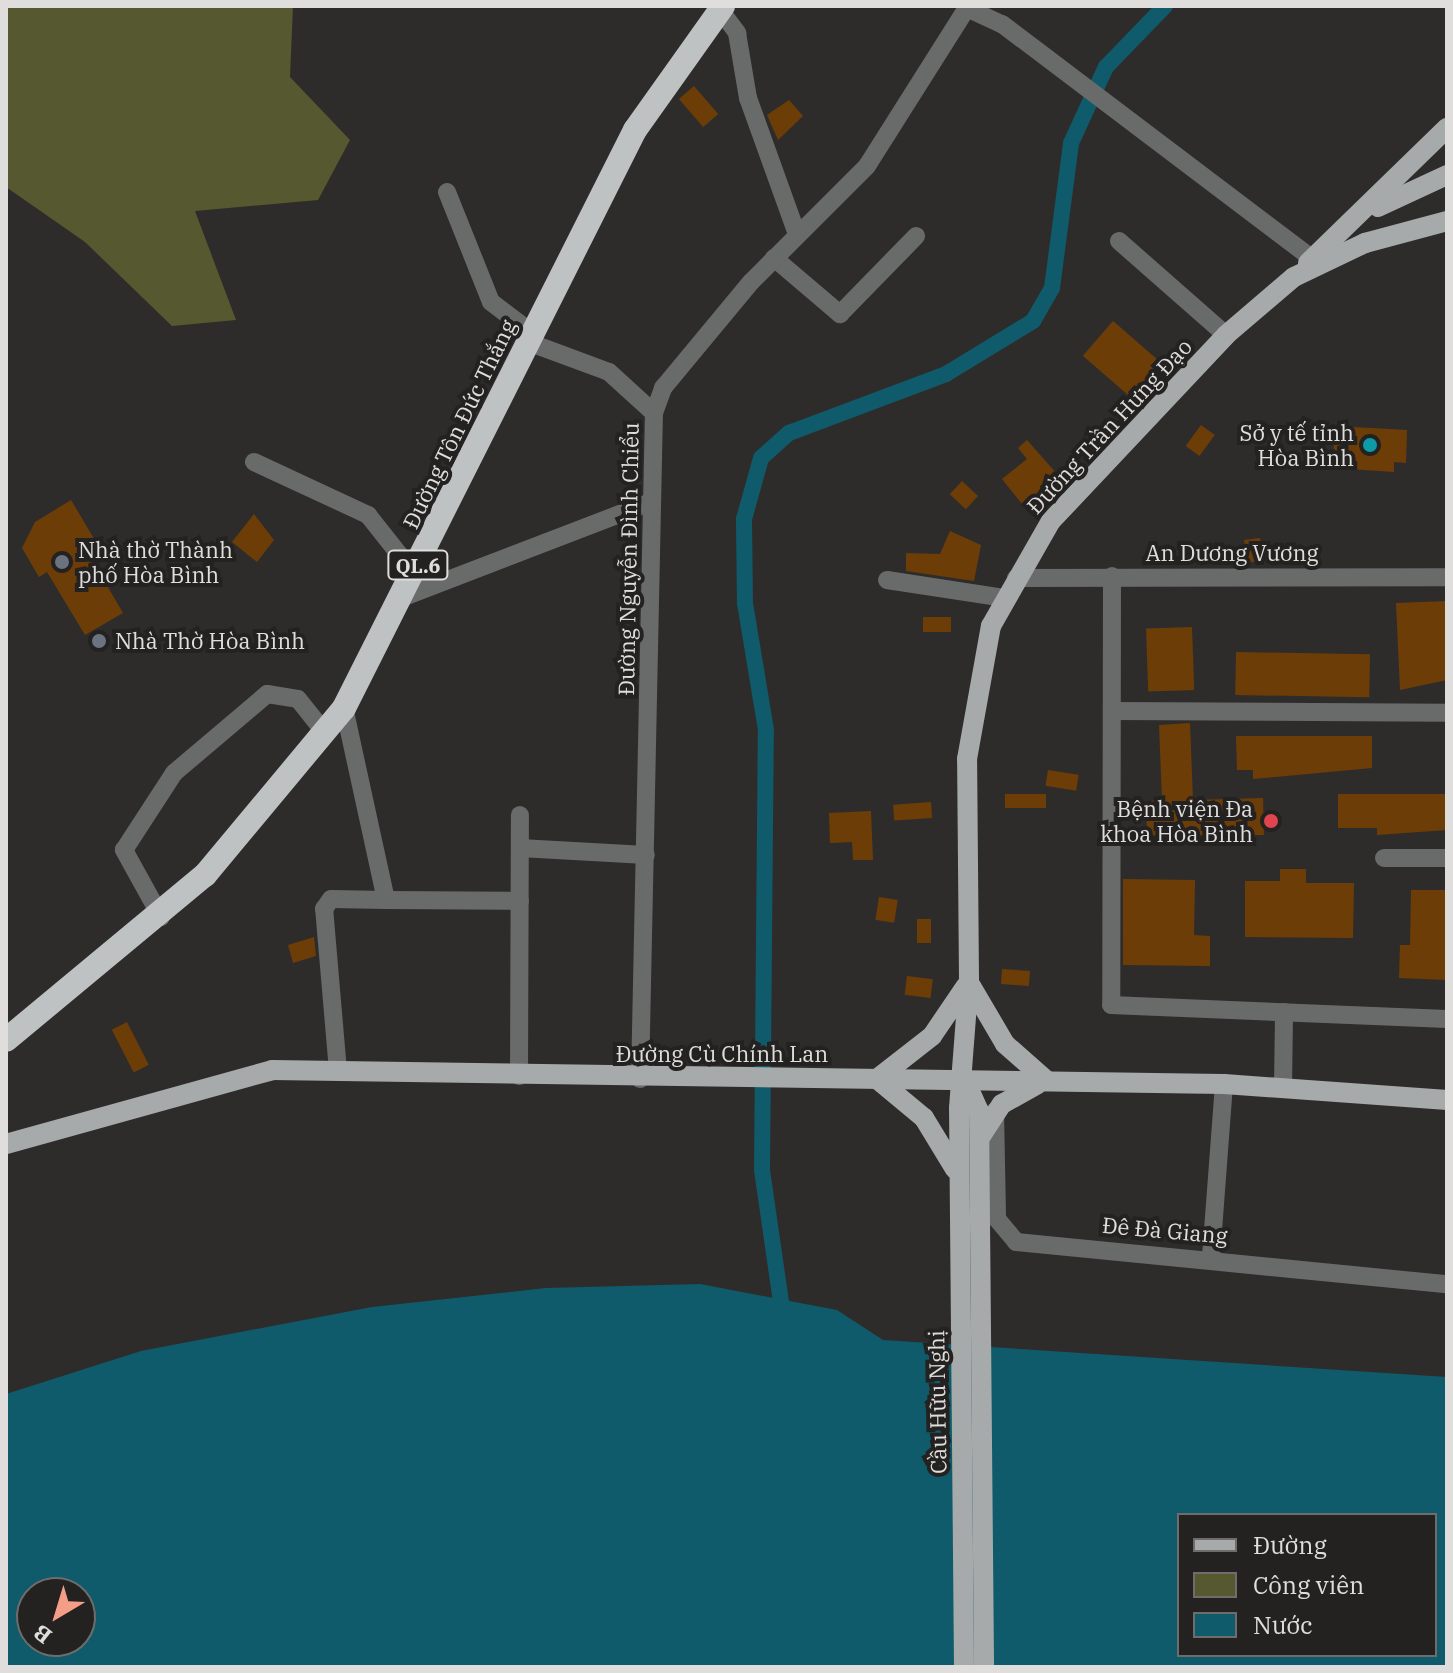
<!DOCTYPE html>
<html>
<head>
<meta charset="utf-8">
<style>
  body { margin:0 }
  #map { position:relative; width:1453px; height:1673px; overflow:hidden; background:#2e2c2a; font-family:"IBM Plex Serif",serif }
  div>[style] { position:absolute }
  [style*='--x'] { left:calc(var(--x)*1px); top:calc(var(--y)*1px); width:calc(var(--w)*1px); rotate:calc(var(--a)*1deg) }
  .green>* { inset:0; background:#565830 }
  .water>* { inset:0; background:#0f5b6b }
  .canal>* { height:16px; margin:-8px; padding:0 8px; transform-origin:8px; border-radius:8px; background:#0f5b6b }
  .building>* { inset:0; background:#6d3d08; transform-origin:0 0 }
  .minor>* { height:18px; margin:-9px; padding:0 9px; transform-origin:9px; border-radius:9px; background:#696b6b }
  .major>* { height:20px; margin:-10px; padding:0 10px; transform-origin:10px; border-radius:10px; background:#a6aaaa }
  .highway>* { height:24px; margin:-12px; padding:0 12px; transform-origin:12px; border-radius:12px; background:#bec2c3 }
  .dots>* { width:22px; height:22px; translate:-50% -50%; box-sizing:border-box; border:4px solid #242220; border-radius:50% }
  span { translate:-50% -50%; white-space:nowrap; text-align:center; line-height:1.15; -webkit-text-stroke:8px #242220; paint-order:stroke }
  .shield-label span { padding:2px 6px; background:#242220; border:2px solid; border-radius:6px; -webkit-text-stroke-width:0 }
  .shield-label { font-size:20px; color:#e0dedd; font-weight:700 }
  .street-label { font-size:22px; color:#e0dedd }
  .poi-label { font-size:22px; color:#e0dedd }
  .right { translate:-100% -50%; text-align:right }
  .left { translate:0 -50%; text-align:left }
  .frame { position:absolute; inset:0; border:8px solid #e0dedd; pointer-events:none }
  .legend { position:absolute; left:1177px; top:1513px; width:260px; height:144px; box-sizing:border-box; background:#242220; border:2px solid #6f6d6c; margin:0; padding:10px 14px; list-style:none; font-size:24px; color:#e0dedd }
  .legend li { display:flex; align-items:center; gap:16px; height:40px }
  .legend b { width:40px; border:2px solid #6f6d6c }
  .north { position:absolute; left:16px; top:1577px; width:80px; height:80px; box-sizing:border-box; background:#242220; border:2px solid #6f6d6c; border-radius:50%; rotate:218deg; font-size:22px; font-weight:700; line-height:32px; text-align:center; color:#e0dedd }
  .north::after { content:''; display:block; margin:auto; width:28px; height:36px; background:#f49e87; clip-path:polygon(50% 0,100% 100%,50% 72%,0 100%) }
</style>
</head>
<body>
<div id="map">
  <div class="green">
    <i style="clip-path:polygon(6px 6px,293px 6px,290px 77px,350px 140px,318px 200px,195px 211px,236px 320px,172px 326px,85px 242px,6px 187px)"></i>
  </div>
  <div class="water">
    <i style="clip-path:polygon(evenodd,700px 1284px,837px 1310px,883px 1340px,1447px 1377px,1447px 1667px,6px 1667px,6px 1394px,141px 1351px,372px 1307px,546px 1288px,700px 1284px,1179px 1515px,1435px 1515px,1435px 1655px,1179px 1655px,1179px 1515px,700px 1284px,32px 1593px,80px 1593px,80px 1641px,32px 1641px,32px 1593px)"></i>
  </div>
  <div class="canal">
    <i style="--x:781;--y:1302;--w:133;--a:-98.2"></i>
    <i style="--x:762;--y:1170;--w:440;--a:-89.5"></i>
    <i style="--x:766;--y:730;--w:129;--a:-99.4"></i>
    <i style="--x:745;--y:603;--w:84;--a:-90.7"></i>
    <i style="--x:744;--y:519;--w:63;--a:-74.4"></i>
    <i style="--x:761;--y:458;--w:38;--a:-42"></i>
    <i style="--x:789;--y:433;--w:168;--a:-20.6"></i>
    <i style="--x:946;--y:374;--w:102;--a:-31.3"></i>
    <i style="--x:1033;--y:321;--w:38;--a:-60"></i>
    <i style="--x:1052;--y:288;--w:146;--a:-82.5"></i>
    <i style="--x:1071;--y:143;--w:84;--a:-65.3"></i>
    <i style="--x:1106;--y:67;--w:85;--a:-46"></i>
  </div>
  <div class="building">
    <i style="left:694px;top:86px;width:37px;height:20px;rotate:49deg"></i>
    <i style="clip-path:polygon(789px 100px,803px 116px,778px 140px,767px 115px)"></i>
    <i style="left:1113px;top:321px;width:66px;height:46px;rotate:41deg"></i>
    <i style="left:1201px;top:425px;width:17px;height:26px;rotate:36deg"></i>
    <i style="clip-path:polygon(1335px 426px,1407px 430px,1406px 463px,1394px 462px,1394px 472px,1349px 469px,1346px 460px,1333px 459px)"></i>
    <i style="clip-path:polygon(1027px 440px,1057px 474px,1026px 509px,1002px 479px,1027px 459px,1018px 448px)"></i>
    <i style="left:962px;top:481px;width:22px;height:18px;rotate:43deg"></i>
    <i style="clip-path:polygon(71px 500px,99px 547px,88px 553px,123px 613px,85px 635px,47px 572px,39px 577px,22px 548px,35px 522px)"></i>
    <i style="clip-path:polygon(254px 514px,274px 540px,257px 562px,232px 542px)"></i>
    <i style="clip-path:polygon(950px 531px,981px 545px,974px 581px,906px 571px,906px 553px,940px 554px)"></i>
    <i style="left:1260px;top:538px;width:23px;height:16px;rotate:83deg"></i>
    <i style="clip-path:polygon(1447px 601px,1447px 680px,1400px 690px,1396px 603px)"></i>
    <i style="left:923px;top:617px;width:28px;height:15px"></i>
    <i style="left:1192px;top:627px;width:63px;height:46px;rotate:88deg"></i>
    <i style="left:1236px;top:652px;width:134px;height:43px;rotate:1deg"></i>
    <i style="clip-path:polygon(1190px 723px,1193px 800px,1263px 798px,1264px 835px,1147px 835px,1146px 801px,1162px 800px,1159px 725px)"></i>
    <i style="clip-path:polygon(1236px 736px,1372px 736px,1372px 768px,1253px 779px,1253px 770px,1237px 770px)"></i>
    <i style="left:1048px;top:770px;width:31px;height:16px;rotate:9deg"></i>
    <i style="left:1005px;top:794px;width:41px;height:14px"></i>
    <i style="clip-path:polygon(1338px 794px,1447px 794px,1447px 830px,1377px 835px,1377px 828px,1338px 828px)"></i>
    <i style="left:931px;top:802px;width:16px;height:38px;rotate:86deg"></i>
    <i style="clip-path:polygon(871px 811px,873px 860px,853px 860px,852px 842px,830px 843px,829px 813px)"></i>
    <i style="clip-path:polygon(1280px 869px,1306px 869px,1306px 883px,1354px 883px,1353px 938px,1245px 937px,1245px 881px,1280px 881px)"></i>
    <i style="clip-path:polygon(1123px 879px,1195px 880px,1194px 935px,1210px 936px,1210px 966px,1123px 965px)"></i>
    <i style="clip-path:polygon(1411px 890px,1447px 890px,1447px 980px,1399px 978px,1400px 945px,1410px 945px)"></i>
    <i style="left:879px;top:897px;width:19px;height:23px;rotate:9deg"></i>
    <i style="left:917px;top:919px;width:14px;height:24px"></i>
    <i style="clip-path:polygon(314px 937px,316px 956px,293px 963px,288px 945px)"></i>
    <i style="left:1002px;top:969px;width:28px;height:15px;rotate:4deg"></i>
    <i style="left:907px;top:976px;width:26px;height:19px;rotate:7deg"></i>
    <i style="left:127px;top:1022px;width:48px;height:17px;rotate:63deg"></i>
  </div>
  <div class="minor">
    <i style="--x:717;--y:6;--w:34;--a:53"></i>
    <i style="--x:737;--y:33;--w:66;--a:80.4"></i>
    <i style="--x:748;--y:98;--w:145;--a:70.2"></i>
    <i style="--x:967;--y:8;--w:38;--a:25"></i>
    <i style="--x:1002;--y:24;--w:390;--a:37.1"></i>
    <i style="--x:447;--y:192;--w:118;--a:68.2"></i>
    <i style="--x:491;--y:302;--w:51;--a:37.1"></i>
    <i style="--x:1119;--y:241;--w:142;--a:41.3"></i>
    <i style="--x:774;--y:258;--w:87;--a:40.3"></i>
    <i style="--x:840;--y:314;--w:109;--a:-45.7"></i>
    <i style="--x:528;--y:342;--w:86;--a:20.3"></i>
    <i style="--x:609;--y:372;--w:61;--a:42.3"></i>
    <i style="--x:254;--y:462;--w:126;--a:24.9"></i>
    <i style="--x:368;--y:515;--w:74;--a:51.6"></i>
    <i style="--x:1112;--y:576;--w:429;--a:90.1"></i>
    <i style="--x:1111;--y:1005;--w:336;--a:2.4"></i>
    <i style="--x:1016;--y:578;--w:431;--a:-0.1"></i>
    <i style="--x:887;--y:580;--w:118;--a:8.7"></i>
    <i style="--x:401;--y:598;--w:268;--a:-21"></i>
    <i style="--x:1112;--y:711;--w:335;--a:0.3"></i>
    <i style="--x:520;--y:848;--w:126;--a:3.2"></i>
    <i style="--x:1384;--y:858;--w:63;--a:0"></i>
    <i style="--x:386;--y:900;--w:134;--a:0.4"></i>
    <i style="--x:161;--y:917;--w:77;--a:-118.9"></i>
    <i style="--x:124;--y:850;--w:92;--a:-57"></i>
    <i style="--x:174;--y:773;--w:122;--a:-40.3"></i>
    <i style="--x:267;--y:694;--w:31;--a:9"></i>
    <i style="--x:298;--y:699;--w:43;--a:51.5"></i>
    <i style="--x:338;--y:1071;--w:163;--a:-94.9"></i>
    <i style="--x:324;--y:909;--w:12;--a:-55"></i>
    <i style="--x:331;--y:899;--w:55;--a:1"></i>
    <i style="--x:386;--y:900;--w:197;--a:-102.3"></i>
    <i style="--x:519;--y:1076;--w:261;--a:-89.8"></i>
    <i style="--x:640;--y:1079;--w:666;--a:-88.8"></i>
    <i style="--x:654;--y:413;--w:27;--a:-70"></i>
    <i style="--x:663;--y:388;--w:138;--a:-50.3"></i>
    <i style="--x:751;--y:282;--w:164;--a:-45"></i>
    <i style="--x:867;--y:166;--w:189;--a:-57.7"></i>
    <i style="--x:1283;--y:1087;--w:75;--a:-89.2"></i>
    <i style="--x:995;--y:1111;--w:108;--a:88.9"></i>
    <i style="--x:997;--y:1219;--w:30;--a:50"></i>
    <i style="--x:1016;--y:1242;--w:433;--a:5.6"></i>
    <i style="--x:1211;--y:1257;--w:173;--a:-85.7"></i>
  </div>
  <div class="major">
    <i style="--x:1378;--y:207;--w:76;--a:-24.9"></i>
    <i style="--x:1308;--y:263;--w:194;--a:-44.2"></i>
    <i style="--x:971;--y:986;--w:67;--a:59.6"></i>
    <i style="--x:1005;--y:1044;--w:56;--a:41.4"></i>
    <i style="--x:965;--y:1080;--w:34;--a:66"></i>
    <i style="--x:979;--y:1111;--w:556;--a:89.48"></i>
    <i style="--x:981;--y:1136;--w:38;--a:-57"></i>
    <i style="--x:1002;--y:1104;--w:41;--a:-29.1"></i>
    <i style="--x:6;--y:1144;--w:276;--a:-15.5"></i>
    <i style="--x:272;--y:1070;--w:952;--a:0.84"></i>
    <i style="--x:1224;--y:1084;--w:224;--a:4.1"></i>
    <i style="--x:955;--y:1169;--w:60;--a:-121.3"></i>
    <i style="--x:924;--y:1118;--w:61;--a:-140.3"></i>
    <i style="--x:877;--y:1079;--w:70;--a:-38"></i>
    <i style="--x:932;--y:1036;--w:60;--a:-55.8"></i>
    <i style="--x:964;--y:1667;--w:559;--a:-90.51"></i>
    <i style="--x:959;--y:1108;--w:129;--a:-85.6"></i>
    <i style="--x:969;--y:979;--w:220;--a:-90.5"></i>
    <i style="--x:967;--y:759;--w:135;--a:-79.8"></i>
    <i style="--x:991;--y:626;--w:121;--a:-60.3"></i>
    <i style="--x:1051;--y:521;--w:255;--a:-46.7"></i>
    <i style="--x:1226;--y:335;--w:89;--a:-40.5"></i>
    <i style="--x:1294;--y:277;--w:79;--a:-25.6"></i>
    <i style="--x:1365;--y:243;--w:85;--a:-15"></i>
  </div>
  <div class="highway">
    <i style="--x:6;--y:1040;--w:259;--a:-39.7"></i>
    <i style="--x:205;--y:875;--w:217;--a:-50.2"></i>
    <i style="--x:344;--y:708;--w:647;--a:-63.28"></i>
    <i style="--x:635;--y:130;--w:152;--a:-54.6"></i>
  </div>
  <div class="dots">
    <i style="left:1370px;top:445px;background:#0f9aa8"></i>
    <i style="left:62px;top:562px;background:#6b7280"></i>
    <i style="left:99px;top:641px;background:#6b7280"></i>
    <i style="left:1271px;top:821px;background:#e0444e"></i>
  </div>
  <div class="shield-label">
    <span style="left:418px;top:565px">QL.6</span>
  </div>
  <div class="street-label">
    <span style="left:459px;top:424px;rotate:-64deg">Đường Tôn Đức Thắng</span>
    <span style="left:1109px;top:426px;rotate:-47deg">Đường Trần Hưng Đạo</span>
    <span style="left:1232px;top:553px">An Dương Vương</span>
    <span style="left:628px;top:559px;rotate:-89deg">Đường Nguyễn Đình Chiểu</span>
    <span style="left:722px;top:1054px">Đường Cù Chính Lan</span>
    <span style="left:1165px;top:1230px;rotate:5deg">Đê Đà Giang</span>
    <span style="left:937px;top:1402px;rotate:-91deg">Cầu Hữu Nghị</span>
  </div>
  <div class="poi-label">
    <span class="right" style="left:1354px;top:445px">Sở y tế tỉnh<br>Hòa Bình</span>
    <span class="left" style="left:78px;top:562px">Nhà thờ Thành<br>phố Hòa Bình</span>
    <span class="left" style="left:115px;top:641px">Nhà Thờ Hòa Bình</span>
    <span class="right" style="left:1253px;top:821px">Bệnh viện Đa<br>khoa Hòa Bình</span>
  </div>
  <div class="frame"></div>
  <ul class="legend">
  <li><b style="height:10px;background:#a6aaaa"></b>Đường</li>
  <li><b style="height:22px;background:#565830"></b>Công viên</li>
  <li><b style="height:22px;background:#0f5b6b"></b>Nước</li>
  </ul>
  <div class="north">B</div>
</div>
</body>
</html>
